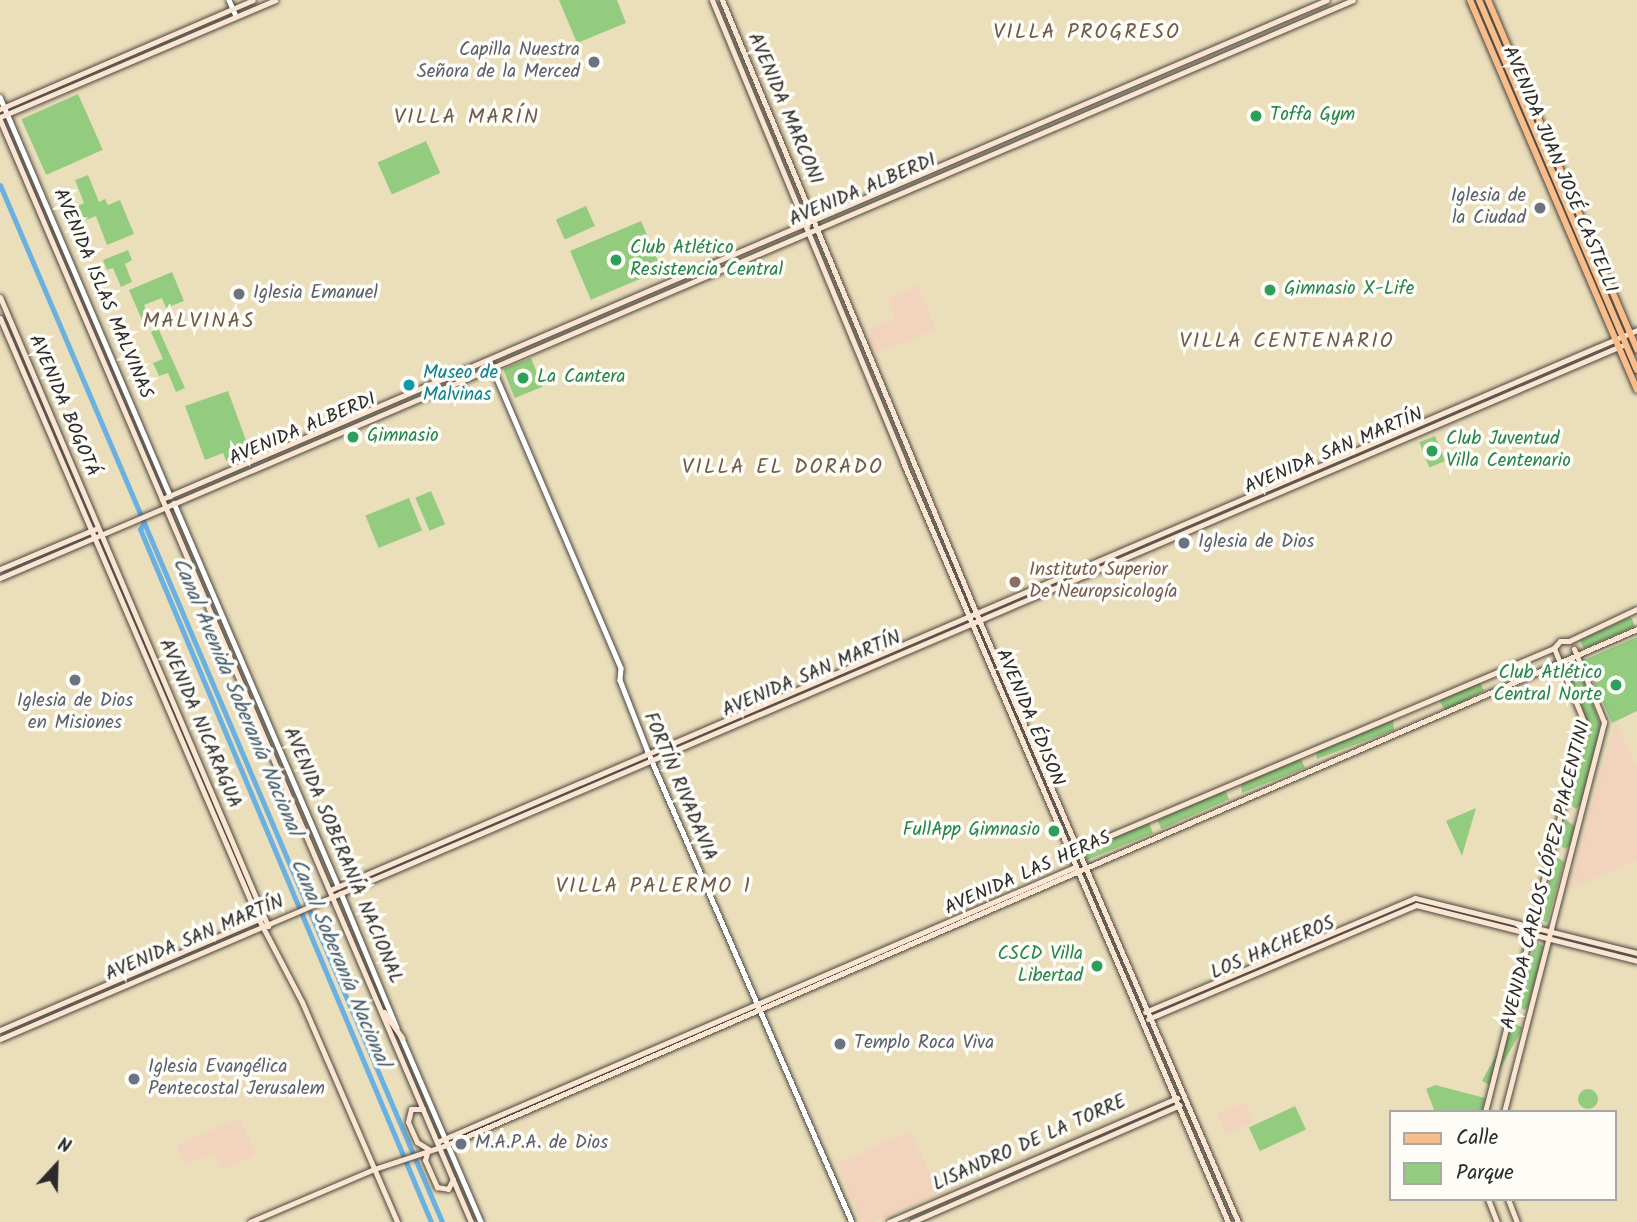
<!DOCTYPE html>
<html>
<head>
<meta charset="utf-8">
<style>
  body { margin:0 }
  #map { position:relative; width:1637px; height:1222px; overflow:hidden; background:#ebdebb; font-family:Kalam,sans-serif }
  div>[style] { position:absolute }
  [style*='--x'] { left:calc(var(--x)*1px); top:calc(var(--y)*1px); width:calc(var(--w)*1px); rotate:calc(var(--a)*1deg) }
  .built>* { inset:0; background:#f2d4be; transform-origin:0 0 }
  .green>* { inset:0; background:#94cc7f; transform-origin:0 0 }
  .round { border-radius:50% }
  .canal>* { height:5px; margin:-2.5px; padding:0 2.5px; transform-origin:2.5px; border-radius:2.5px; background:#6ab0e1 }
  .roads { filter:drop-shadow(0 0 2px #484641) drop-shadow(0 0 2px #484641) }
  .tertiary>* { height:4.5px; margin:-2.25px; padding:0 2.25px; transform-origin:2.25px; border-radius:2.25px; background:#fff }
  .secondary>* { height:5px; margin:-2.5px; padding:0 2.5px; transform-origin:2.5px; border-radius:2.5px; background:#fce5d0 }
  .primary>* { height:6px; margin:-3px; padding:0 3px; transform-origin:3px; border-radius:3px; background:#f8bd89 }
  .dots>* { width:19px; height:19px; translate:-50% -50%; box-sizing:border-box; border:4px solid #fdfcf7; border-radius:50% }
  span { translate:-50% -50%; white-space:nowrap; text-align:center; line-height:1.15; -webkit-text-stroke:7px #fdfcf7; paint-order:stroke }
  .worship-label { font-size:19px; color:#5b616d }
  .right { translate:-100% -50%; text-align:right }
  .left { translate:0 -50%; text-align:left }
  .street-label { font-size:19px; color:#2b2b2b }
  .leisure-label { font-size:19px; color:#27864d }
  .culture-label { font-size:19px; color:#0d838f }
  .education-label { font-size:19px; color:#785e54 }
  .neighbourhood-label { font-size:21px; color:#705c4a; letter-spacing:2px }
  .water-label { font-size:21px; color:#415a6b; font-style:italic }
  .legend { position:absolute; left:1389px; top:1110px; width:228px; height:91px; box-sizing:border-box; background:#fdfcf7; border:2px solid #a9a8a5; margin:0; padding:9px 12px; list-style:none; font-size:21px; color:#2b2b2b }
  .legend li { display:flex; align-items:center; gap:14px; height:35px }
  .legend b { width:35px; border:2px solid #a9a8a5 }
  .north { position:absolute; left:21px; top:1131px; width:70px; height:70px; -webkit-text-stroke:5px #fdfcf7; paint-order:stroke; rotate:22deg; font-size:19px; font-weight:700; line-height:28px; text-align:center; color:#2b2b2b }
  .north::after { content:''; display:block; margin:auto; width:24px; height:32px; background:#2b2b2b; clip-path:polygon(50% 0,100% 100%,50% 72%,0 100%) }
</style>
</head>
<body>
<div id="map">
  <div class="built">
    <i style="clip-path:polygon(918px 285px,936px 329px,876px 354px,866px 330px,895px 318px,888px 299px)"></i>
    <i style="clip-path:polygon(1616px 721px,1637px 768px,1637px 861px,1567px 890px)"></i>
    <i style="left:1246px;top:1102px;width:22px;height:31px;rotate:68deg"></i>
    <i style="clip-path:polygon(240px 1118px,256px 1155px,222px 1170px,214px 1153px,185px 1165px,176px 1145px)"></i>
    <i style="clip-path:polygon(911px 1131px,939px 1194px,875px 1222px,861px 1222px,837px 1163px)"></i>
  </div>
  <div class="green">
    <i style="clip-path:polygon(559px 0,617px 0,626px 23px,577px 43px)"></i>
    <i style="left:78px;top:94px;width:61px;height:62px;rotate:66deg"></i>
    <i style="left:426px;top:141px;width:35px;height:53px;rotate:66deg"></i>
    <i style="clip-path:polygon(88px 175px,99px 202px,105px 199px,108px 205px,120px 200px,134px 234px,107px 245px,96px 216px,84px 221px,78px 206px,84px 203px,75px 180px)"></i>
    <i style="left:586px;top:206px;width:22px;height:33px;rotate:66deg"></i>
    <i style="left:641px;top:221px;width:53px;height:77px;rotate:67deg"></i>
    <i style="clip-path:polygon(128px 250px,132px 260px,125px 264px,132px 282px,121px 287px,113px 268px,107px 270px,103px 260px)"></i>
    <i style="clip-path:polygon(172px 272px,184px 301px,166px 308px,162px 298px,144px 305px,148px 317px,142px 320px,129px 290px)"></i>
    <i style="clip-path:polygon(158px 328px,185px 388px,176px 392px,168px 373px,159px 376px,153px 363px,163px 359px,151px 332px)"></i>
    <i style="left:531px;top:358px;width:31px;height:30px;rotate:68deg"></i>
    <i style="clip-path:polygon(228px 391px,247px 443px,231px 449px,234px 458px,226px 461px,223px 453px,205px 460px,185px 406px)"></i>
    <i style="left:1435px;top:436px;width:27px;height:17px;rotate:68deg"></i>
    <i style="left:431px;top:491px;width:36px;height:17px;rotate:67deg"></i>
    <i style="left:409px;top:498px;width:35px;height:47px;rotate:68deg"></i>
    <i style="left:1631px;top:617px;width:10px;height:56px;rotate:66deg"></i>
    <i style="clip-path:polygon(1637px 637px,1637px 711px,1612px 723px,1584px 660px)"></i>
    <i style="clip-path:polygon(1572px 664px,1578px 666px,1601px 725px,1581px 804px,1576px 809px,1567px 802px,1587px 722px,1567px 674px)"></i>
    <i style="left:1479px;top:681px;width:11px;height:44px;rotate:63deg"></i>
    <i style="clip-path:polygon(1388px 719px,1393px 720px,1394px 730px,1317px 759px,1316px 748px)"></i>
    <i style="clip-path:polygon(1300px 757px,1305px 768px,1242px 793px,1241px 783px)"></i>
    <i style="left:1225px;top:790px;width:10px;height:74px;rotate:66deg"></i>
    <i style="clip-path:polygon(1476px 808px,1462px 856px,1446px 821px)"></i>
    <i style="clip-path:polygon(1566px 820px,1575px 826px,1571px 845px,1565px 849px,1557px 843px)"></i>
    <i style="left:1149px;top:823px;width:11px;height:74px;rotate:68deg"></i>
    <i style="clip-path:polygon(1557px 857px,1564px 862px,1547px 923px,1538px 918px)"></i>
    <i style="clip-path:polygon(1536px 941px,1544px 947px,1528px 1007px,1524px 1010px,1517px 1004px)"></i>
    <i style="left:1514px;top:1023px;width:10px;height:66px;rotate:29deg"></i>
    <i style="clip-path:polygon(1435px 1085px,1485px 1098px,1482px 1112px,1435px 1112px,1426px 1089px)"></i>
    <i class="round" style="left:1578px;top:1089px;width:20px;height:20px"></i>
    <i style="left:1295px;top:1106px;width:26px;height:51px;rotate:65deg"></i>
  </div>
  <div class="canal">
    <i style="--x:0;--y:185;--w:1127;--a:66.91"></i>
    <i style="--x:144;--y:523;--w:7;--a:124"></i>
    <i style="--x:140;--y:529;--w:752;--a:67.22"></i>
  </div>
  <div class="roads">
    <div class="tertiary">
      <i style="--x:229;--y:0;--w:17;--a:66"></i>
      <i style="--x:0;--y:97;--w:434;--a:66.9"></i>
      <i style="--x:489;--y:360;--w:335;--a:66.8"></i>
      <i style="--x:621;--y:668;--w:12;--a:95"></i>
      <i style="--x:620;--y:680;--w:77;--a:68.7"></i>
      <i style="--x:648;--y:752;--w:512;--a:66.54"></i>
      <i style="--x:174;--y:503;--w:417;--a:66.8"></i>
      <i style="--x:341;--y:893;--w:146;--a:67.5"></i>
      <i style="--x:401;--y:1036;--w:202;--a:66.7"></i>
    </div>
    <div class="secondary">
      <i style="--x:712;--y:0;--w:500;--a:67.5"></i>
      <i style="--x:903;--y:462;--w:827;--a:66.85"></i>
      <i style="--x:722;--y:0;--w:664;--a:67.49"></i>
      <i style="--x:976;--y:613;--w:663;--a:66.72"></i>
      <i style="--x:0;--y:109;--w:275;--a:-23.3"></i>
      <i style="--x:0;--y:117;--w:299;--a:-23"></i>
      <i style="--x:0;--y:120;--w:1198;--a:66.86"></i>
      <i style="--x:0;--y:297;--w:684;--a:66.92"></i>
      <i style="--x:0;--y:318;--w:651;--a:66.74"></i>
      <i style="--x:257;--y:916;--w:97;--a:62.4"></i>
      <i style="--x:302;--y:1002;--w:240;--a:66.6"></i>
      <i style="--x:162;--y:499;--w:1267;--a:-23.19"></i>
      <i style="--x:0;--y:569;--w:103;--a:-22.8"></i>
      <i style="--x:0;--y:578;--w:1471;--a:-23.13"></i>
      <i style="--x:1069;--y:853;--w:527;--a:-22.91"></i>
      <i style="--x:330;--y:890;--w:1422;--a:-23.19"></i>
      <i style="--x:384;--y:1012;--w:32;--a:55"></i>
      <i style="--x:1145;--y:1012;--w:293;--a:-22.9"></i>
      <i style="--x:1415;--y:898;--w:229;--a:13.9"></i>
      <i style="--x:1148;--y:1019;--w:291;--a:-23"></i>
      <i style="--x:1416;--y:905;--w:228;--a:14.2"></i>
      <i style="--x:0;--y:1030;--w:284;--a:-23.2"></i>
      <i style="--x:0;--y:1039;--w:1763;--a:-23.15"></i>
      <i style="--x:423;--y:1109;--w:12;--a:180"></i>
      <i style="--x:411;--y:1109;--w:13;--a:103"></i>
      <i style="--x:408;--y:1122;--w:22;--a:66"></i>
      <i style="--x:417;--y:1142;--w:13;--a:32"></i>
      <i style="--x:428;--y:1149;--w:11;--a:105"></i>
      <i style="--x:425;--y:1160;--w:30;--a:66"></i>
      <i style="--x:437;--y:1187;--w:11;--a:10"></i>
      <i style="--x:448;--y:1189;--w:11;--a:-63"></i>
      <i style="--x:1485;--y:1112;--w:402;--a:-75.8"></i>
      <i style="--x:1584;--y:722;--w:80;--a:-112.1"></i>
      <i style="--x:1554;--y:648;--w:9;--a:-49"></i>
      <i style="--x:1560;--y:641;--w:9;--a:0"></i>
      <i style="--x:1569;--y:641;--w:75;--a:-25.2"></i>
      <i style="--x:1504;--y:1112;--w:403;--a:-75.6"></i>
      <i style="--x:1604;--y:722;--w:79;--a:-112.3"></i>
      <i style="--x:437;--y:1142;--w:695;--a:-23.32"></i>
      <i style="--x:1488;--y:1199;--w:25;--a:69"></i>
      <i style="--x:1508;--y:1199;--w:25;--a:69"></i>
      <i style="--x:250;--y:1222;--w:135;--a:-23.1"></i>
      <i style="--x:374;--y:1169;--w:77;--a:-18.2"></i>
      <i style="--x:447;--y:1145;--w:1297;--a:-23.44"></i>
      <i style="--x:889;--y:1222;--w:314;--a:-23.3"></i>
      <i style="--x:912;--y:1222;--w:292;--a:-23.6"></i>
    </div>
    <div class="primary">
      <i style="--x:1470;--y:0;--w:424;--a:66.8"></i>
      <i style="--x:1479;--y:0;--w:402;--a:66.9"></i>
      <i style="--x:1488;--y:0;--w:380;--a:66.9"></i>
    </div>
  </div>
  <div class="dots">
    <i style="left:594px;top:62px;background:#6b7280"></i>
    <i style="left:1256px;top:116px;background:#2e9e5b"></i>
    <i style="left:1540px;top:208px;background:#6b7280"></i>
    <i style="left:616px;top:260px;background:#2e9e5b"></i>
    <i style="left:1270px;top:290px;background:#2e9e5b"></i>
    <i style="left:239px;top:294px;background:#6b7280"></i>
    <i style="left:523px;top:378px;background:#2e9e5b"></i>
    <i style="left:409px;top:385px;background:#0f9aa8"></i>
    <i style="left:353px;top:437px;background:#2e9e5b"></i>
    <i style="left:1432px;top:451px;background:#2e9e5b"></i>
    <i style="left:1184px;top:543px;background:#6b7280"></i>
    <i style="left:1015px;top:582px;background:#8d6e63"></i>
    <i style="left:75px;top:680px;background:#6b7280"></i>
    <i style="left:1616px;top:685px;background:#2e9e5b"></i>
    <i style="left:1054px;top:831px;background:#2e9e5b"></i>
    <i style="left:1097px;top:966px;background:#2e9e5b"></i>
    <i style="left:840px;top:1044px;background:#6b7280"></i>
    <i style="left:134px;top:1079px;background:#6b7280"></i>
    <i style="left:461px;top:1144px;background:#6b7280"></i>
  </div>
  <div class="worship-label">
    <span class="right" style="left:580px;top:62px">Capilla Nuestra<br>Señora de la Merced</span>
    <span class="right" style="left:1526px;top:208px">Iglesia de<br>la Ciudad</span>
    <span class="left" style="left:253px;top:294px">Iglesia Emanuel</span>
    <span class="left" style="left:1198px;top:543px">Iglesia de Dios</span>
    <span style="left:75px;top:713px">Iglesia de Dios<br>en Misiones</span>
    <span class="left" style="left:854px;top:1044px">Templo Roca Viva</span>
    <span class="left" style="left:148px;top:1079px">Iglesia Evangélica<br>Pentecostal Jerusalem</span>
    <span class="left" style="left:475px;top:1144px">M.A.P.A. de Dios</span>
  </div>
  <div class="street-label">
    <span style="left:784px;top:109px;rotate:67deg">AVENIDA MARCONI</span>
    <span style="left:1559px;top:170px;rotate:67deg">AVENIDA JUAN JOSÉ CASTELLI</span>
    <span style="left:863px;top:191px;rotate:-23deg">AVENIDA ALBERDI</span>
    <span style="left:102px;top:294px;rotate:67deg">AVENIDA ISLAS MALVINAS</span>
    <span style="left:63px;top:406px;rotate:67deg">AVENIDA BOGOTÁ</span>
    <span style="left:303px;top:430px;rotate:-23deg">AVENIDA ALBERDI</span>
    <span style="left:1334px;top:452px;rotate:-23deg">AVENIDA SAN MARTÍN</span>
    <span style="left:812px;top:675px;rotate:-23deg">AVENIDA SAN MARTÍN</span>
    <span style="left:1029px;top:718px;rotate:67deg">AVENIDA ÉDISON</span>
    <span style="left:199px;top:724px;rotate:67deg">AVENIDA NICARAGUA</span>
    <span style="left:679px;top:787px;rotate:67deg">FORTÍN RIVADAVIA</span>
    <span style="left:342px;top:856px;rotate:67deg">AVENIDA SOBERANÍA NACIONAL</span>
    <span style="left:1028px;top:874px;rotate:-24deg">AVENIDA LAS HERAS</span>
    <span style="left:1547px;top:875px;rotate:-76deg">AVENIDA CARLOS LÓPEZ PIACENTINI</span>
    <span style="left:195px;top:939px;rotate:-23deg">AVENIDA SAN MARTÍN</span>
    <span style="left:1273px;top:949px;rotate:-23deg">LOS HACHEROS</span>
    <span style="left:1030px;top:1144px;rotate:-24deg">LISANDRO DE LA TORRE</span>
  </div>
  <div class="leisure-label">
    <span class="left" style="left:1270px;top:116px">Toffa Gym</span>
    <span class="left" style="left:630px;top:260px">Club Atlético<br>Resistencia Central</span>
    <span class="left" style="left:1284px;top:290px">Gimnasio X-Life</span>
    <span class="left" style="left:537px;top:378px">La Cantera</span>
    <span class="left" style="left:367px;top:437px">Gimnasio</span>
    <span class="left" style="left:1446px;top:451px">Club Juventud<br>Villa Centenario</span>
    <span class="right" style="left:1602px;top:685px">Club Atlético<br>Central Norte</span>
    <span class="right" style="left:1040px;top:831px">FullApp Gimnasio</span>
    <span class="right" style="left:1083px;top:966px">CSCD Villa<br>Libertad</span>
  </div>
  <div class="culture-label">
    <span class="left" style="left:423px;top:385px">Museo de<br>Malvinas</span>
  </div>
  <div class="education-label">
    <span class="left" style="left:1029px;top:582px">Instituto Superior<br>De Neuropsicología</span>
  </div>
  <div class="neighbourhood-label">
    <span style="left:1087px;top:33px">VILLA PROGRESO</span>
    <span style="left:467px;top:118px">VILLA MARÍN</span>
    <span style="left:199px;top:322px">MALVINAS</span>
    <span style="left:1287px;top:342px">VILLA CENTENARIO</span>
    <span style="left:783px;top:468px">VILLA EL DORADO</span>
    <span style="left:654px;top:887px">VILLA PALERMO 1</span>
  </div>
  <div class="water-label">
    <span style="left:236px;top:697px;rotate:67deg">Canal Avenida Soberanía Nacional</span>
    <span style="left:339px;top:963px;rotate:67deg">Canal Soberanía Nacional</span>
  </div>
  <ul class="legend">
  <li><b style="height:9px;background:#f8bd89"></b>Calle</li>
  <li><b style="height:19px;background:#94cc7f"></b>Parque</li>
  </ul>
  <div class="north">N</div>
</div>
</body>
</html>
